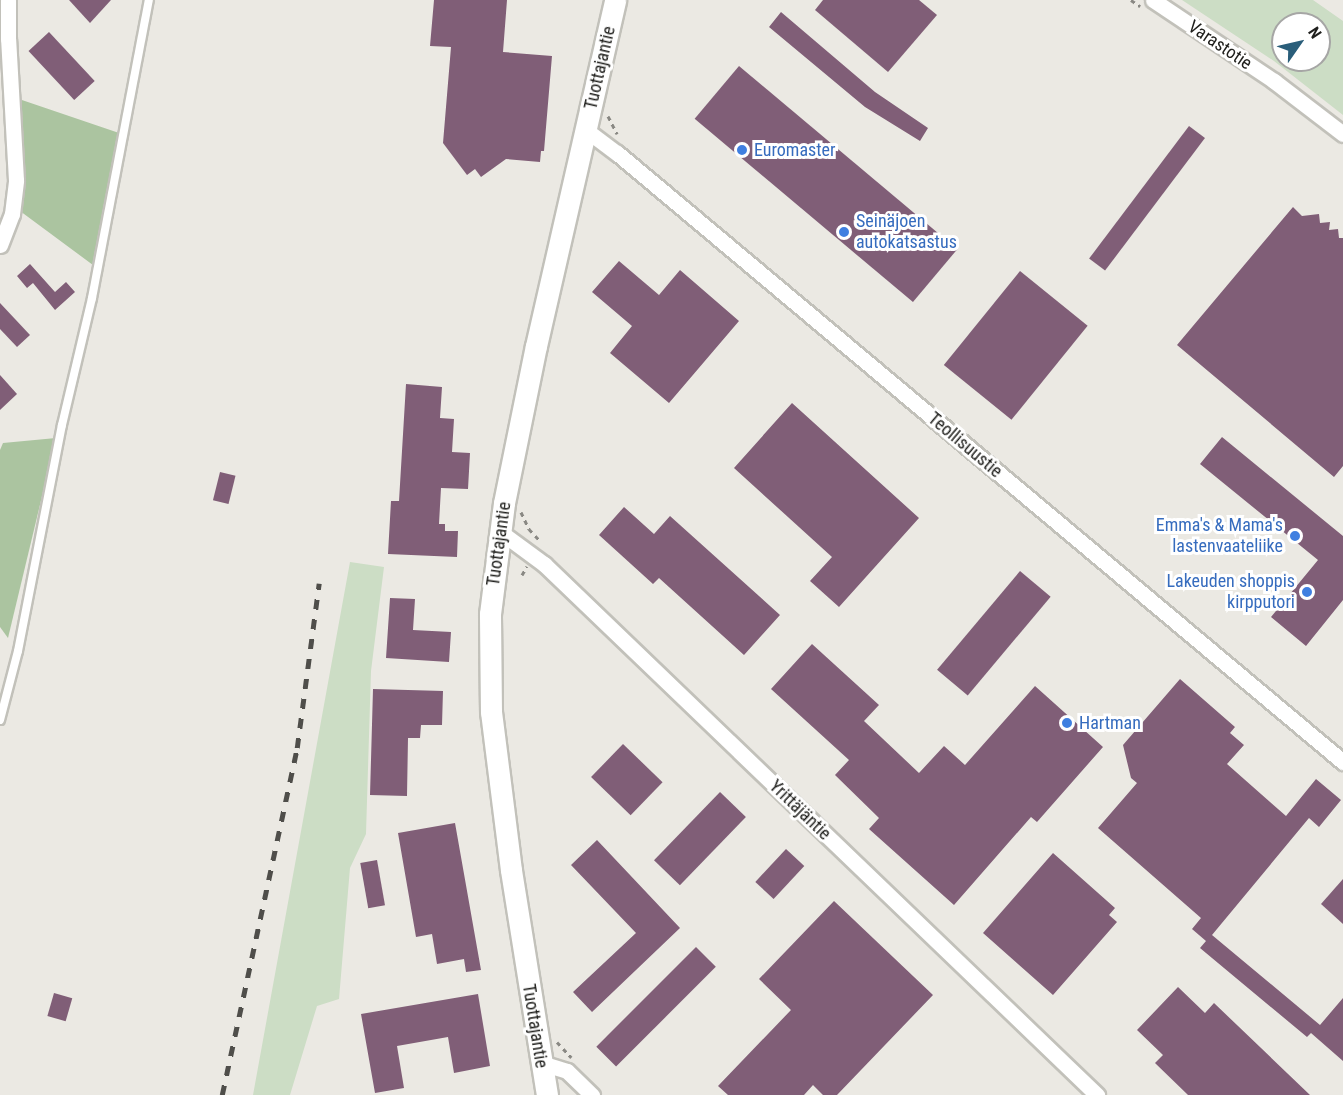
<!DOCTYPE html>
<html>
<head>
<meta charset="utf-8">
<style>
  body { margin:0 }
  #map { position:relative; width:1343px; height:1095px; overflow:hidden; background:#ebe9e3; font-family:"Roboto Condensed",sans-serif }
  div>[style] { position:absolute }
  .green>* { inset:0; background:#ccddc5 }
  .forest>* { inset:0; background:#abc4a0 }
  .building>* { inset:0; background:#805e77; transform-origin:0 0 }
  .path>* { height:3px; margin-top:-1.5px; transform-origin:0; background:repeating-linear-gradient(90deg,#898883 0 4.5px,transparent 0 9px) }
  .roads { filter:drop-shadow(2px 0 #c2c1ba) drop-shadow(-2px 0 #c2c1ba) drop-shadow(0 2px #c2c1ba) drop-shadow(0 -2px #c2c1ba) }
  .lane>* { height:8px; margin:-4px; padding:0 4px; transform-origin:4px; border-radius:4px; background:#fff }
  .street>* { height:15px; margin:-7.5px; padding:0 7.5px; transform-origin:7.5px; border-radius:7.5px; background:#fff }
  .secondary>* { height:21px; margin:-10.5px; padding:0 10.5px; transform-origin:10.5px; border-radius:10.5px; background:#fff }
  .rail>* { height:4.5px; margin-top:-2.25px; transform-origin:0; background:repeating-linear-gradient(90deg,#4f4e4a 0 10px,transparent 0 20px) }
  .dots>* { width:16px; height:16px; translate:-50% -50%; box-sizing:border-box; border:3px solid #fff; border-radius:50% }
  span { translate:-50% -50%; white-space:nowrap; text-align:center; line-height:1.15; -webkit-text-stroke:6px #fff; paint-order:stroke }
  .street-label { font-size:18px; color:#20201d }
  .shop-label { font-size:18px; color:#366cbe }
  .left { translate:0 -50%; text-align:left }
  .right { translate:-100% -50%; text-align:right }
  .north { position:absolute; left:1271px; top:12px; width:60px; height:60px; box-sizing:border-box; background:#fff; border:2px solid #a6a6a5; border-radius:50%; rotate:56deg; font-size:16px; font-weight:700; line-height:24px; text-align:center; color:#20201d }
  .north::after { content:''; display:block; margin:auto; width:21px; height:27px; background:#2a5e7a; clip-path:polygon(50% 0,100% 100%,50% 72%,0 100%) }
</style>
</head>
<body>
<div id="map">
  <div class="green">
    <div style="clip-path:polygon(evenodd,1182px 0,1313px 0,1343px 21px,1343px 115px,1274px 61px,1182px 0,1283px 24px,1319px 24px,1319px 60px,1283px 60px,1283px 24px)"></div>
    <div style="clip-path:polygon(350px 562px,384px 567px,371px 671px,366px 834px,350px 868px,339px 999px,317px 1006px,290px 1095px,253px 1095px)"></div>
  </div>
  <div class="forest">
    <div style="clip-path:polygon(16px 98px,122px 134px,97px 268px,20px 211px,22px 178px)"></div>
    <div style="clip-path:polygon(56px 438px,8px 638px,0 627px,0 450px,3px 443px)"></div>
  </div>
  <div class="building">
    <div style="clip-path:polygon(69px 0,111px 0,90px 23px)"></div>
    <div style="clip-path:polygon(434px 0,507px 0,503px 52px,552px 56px,544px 151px,541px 151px,540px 162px,506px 159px,481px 177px,475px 169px,467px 175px,443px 143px,451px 47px,430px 46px)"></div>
    <div style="clip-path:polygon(823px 0,919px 0,937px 15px,888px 72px,815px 10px)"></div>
    <div style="clip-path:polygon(781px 12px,875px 92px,928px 128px,920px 141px,865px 107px,769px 27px)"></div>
    <div style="left:49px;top:32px;width:67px;height:28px;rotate:47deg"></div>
    <div style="left:739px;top:66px;width:285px;height:69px;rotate:40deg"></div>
    <div style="left:1189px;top:126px;width:20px;height:166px;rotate:37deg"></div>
    <div style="clip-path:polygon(1293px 207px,1302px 216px,1319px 214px,1320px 223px,1330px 222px,1329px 230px,1338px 229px,1339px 238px,1343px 238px,1343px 466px,1334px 477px,1177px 345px)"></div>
    <div style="clip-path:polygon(619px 261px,659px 295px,680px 270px,739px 321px,669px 403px,610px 353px,632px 326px,592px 292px)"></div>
    <div style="clip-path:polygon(30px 264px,55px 292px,66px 282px,75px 292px,55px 310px,33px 283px,27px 288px,17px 276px)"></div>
    <div style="left:1020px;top:271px;width:87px;height:121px;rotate:39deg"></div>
    <div style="clip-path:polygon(0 303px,30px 335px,17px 347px,0 329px)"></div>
    <div style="clip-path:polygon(0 375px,17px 394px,0 410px)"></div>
    <div style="clip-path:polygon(406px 384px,442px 387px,440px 418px,454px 419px,452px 452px,470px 453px,468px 489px,441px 488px,439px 524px,445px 524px,445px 531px,458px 531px,457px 557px,388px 554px,391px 501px,399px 501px)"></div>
    <div style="clip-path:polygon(792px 403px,919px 518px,839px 607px,810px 581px,832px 557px,734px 468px)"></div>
    <div style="clip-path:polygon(1222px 437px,1343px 536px,1343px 600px,1306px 646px,1271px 617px,1318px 560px,1200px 464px)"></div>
    <div style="left:220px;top:472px;width:16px;height:29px;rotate:14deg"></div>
    <div style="clip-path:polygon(624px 507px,654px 534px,670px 516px,780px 615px,744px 655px,659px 578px,653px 584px,599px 535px)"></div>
    <div style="left:1020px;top:571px;width:40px;height:129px;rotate:40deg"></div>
    <div style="clip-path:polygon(390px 598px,415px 599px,413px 630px,451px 632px,449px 662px,386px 658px)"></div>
    <div style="clip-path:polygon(812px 644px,879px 705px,864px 721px,919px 773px,944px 746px,965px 765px,1035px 686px,1103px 747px,1037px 822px,1031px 817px,954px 905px,869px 829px,879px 818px,835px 775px,849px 760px,771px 689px)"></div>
    <div style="clip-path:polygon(1180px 679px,1235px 727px,1230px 733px,1244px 745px,1227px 764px,1286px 816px,1316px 779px,1341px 800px,1319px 827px,1309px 818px,1212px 935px,1320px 1025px,1343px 998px,1343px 1061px,1311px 1033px,1307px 1037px,1200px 948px,1206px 941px,1192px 929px,1201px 918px,1098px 828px,1137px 783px,1131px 778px,1123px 745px)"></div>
    <div style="clip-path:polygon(373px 689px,443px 691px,442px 725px,421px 725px,420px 738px,408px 738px,407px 796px,370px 795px)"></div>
    <div style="left:623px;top:744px;width:55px;height:46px;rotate:44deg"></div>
    <div style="left:720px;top:792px;width:36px;height:95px;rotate:44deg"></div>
    <div style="clip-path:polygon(455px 823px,481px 970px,466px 972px,464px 959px,437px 964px,432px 934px,416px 937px,398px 833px)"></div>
    <div style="clip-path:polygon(597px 840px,680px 928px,592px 1012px,573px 992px,636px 933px,571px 865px)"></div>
    <div style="left:786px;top:849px;width:25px;height:45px;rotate:43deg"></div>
    <div style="clip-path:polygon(1053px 853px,1115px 908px,1109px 915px,1117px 922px,1053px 995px,983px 933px)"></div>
    <div style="left:377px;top:860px;width:46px;height:17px;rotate:80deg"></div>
    <div style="clip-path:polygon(1343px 879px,1343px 924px,1321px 904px)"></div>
    <div style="clip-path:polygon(834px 901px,933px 995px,837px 1095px,823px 1095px,813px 1085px,804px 1095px,728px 1095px,718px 1086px,791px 1010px,759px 979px)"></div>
    <div style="left:696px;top:947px;width:28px;height:141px;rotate:45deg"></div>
    <div style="clip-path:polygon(1178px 987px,1205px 1013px,1214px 1003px,1310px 1095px,1188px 1095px,1155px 1063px,1163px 1055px,1137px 1030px)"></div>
    <div style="left:54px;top:993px;width:19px;height:24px;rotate:16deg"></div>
    <div style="clip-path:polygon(478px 994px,490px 1066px,454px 1073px,448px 1037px,397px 1046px,404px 1088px,375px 1093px,361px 1014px)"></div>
  </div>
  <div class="path">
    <div style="left:1131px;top:0;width:11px;rotate:34deg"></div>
    <div style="left:608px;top:116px;width:20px;rotate:63deg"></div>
    <div style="left:521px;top:512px;width:19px;rotate:65deg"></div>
    <div style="left:529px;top:529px;width:16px;rotate:47deg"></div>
    <div style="left:522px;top:575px;width:10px;rotate:-61deg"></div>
    <div style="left:557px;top:1042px;width:21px;rotate:47deg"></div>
  </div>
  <div class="roads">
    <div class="lane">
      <div style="left:0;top:720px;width:71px;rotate:-75.4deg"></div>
      <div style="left:18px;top:651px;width:230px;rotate:-79deg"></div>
      <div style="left:62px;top:425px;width:130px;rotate:-76.7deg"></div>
      <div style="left:92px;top:298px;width:303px;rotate:-79.2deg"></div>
    </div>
    <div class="street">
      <div style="left:1153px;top:0;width:146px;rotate:33.8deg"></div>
      <div style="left:1274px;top:81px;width:87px;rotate:37.5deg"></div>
      <div style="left:586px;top:130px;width:39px;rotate:37deg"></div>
      <div style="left:617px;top:153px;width:948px;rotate:39.99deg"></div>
      <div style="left:0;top:245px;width:33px;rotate:-69deg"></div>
      <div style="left:12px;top:214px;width:34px;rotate:-83deg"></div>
      <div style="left:16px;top:180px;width:141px;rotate:-93.2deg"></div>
      <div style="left:8px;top:39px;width:39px;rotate:-90deg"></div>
      <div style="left:499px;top:531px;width:56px;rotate:36.3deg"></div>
      <div style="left:544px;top:564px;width:767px;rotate:43.84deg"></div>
      <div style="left:541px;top:1063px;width:27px;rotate:17deg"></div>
      <div style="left:567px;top:1071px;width:35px;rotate:44deg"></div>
    </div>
    <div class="secondary">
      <div style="left:547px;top:1095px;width:228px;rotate:-99.1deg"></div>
      <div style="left:511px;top:870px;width:159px;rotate:-97.2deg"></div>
      <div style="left:491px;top:712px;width:98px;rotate:-90.6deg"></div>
      <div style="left:490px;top:614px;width:112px;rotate:-82.8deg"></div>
      <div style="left:504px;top:503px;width:160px;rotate:-78.5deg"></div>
      <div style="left:536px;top:346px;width:355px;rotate:-77.1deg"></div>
    </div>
  </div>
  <div class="rail">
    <div style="left:222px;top:1095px;width:355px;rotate:-77.8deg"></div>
    <div style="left:297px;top:748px;width:166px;rotate:-82.4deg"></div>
  </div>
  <div class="dots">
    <div style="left:742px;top:150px;background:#3f7fe0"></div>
    <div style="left:844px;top:232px;background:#3f7fe0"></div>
    <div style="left:1295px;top:536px;background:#3f7fe0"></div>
    <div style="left:1307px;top:592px;background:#3f7fe0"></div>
    <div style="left:1067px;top:723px;background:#3f7fe0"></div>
  </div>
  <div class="street-label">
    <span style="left:1220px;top:45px;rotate:34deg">Varastotie</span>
    <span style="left:600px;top:68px;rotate:-77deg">Tuottajantie</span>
    <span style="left:965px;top:445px;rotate:40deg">Teollisuustie</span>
    <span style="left:499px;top:544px;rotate:-82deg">Tuottajantie</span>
    <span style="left:800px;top:810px;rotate:44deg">Yrittäjäntie</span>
    <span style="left:535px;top:1026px;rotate:81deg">Tuottajantie</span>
  </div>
  <div class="shop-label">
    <span class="left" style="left:754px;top:150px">Euromaster</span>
    <span class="left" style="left:856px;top:232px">Seinäjoen<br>autokatsastus</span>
    <span class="right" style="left:1283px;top:536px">Emma's &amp; Mama's<br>lastenvaateliike</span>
    <span class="right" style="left:1295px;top:592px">Lakeuden shoppis<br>kirpputori</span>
    <span class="left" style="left:1079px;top:723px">Hartman</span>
  </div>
  <div class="north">N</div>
</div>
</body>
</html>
